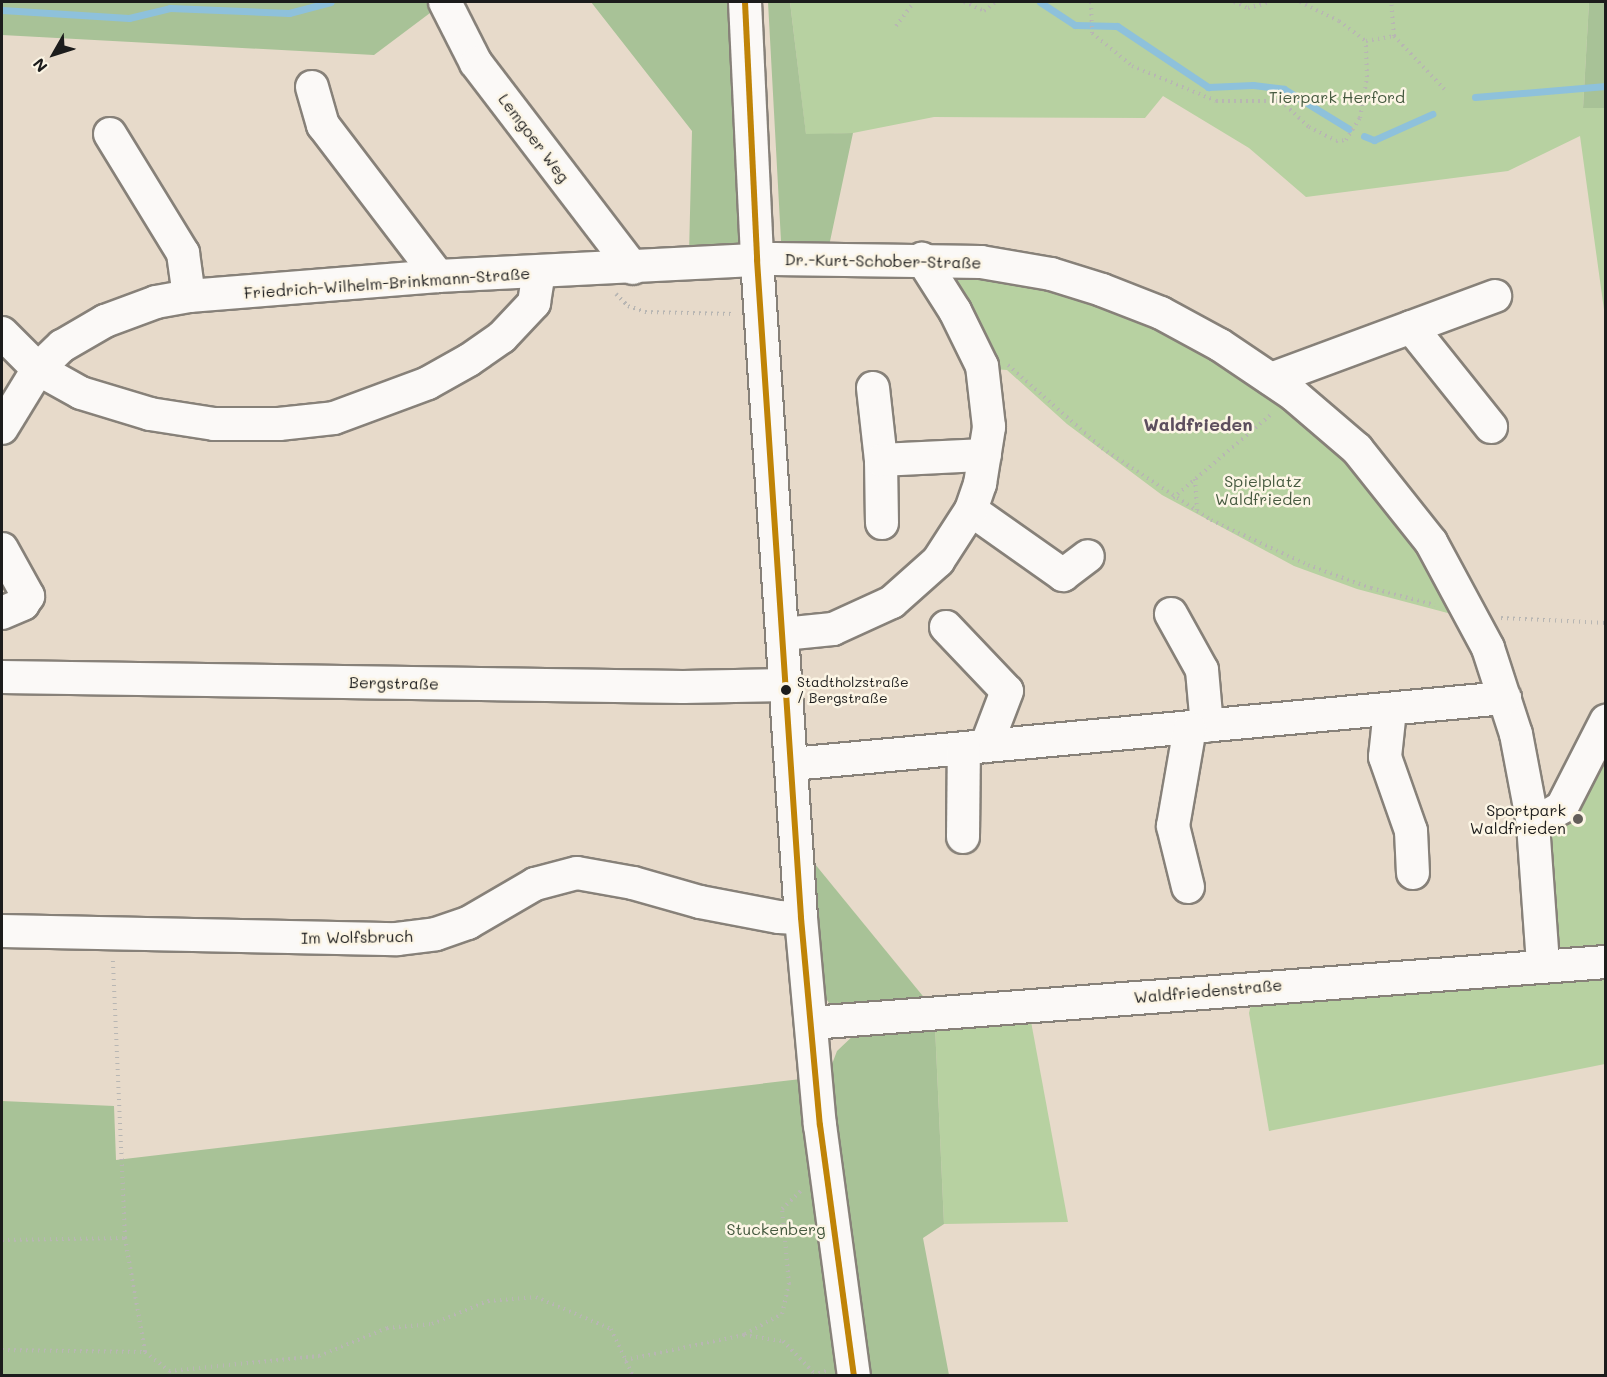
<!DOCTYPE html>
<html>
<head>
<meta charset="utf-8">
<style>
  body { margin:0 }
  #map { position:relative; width:1607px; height:1377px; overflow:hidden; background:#e7daca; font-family:Mali,sans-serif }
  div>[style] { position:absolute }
  .green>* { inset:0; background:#b7d1a1 }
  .forest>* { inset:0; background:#a8c297 }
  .stream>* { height:7px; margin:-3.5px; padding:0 3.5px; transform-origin:3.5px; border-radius:3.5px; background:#8ec1db }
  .path>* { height:4px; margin-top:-2px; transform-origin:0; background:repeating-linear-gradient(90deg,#b8b6b3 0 1.5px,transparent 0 6px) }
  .roads { filter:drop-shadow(2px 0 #878179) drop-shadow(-2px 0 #878179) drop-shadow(0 2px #878179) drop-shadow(0 -2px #878179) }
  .minor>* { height:32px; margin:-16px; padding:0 16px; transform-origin:16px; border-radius:16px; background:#fbf9f7 }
  .bus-1>* { height:6px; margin:-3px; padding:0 3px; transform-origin:3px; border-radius:3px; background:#c08407 }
  .dots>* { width:16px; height:16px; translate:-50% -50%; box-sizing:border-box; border:3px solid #fcf5e5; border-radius:50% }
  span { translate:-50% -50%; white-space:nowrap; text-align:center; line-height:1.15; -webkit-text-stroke:5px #fcf5e5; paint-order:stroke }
  .bus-label { font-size:14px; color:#1c1c1c }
  .left { translate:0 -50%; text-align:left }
  .park-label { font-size:16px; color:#45593f }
  .street-label { font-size:16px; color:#1c1c1c }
  .poi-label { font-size:16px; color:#1c1c1c }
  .right { translate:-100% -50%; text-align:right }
  .neighbourhood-label { font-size:18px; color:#5d4f5e; font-weight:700 }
  .frame { position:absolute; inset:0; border:3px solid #1c1c1c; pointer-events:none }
  .north { position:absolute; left:24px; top:24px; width:60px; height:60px; -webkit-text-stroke:4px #fcf5e5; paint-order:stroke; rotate:231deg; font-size:16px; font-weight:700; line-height:24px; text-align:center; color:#1c1c1c }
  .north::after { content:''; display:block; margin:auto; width:21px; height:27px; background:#1c1c1c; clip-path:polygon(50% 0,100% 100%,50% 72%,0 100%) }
</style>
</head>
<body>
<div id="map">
  <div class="green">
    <div style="clip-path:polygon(790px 2px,1589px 2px,1583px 108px,1606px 108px,1605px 381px,1605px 317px,1580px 136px,1508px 171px,1306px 197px,1249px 148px,1163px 96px,1145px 118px,934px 117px,853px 133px,806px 135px)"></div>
    <div style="clip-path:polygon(946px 269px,1111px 302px,1247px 373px,1358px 465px,1416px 541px,1459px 616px,1357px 589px,1294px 566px,1162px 495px,1067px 424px,1007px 370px,993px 369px)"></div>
    <div style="clip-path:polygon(1605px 705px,1605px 950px,1545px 958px,1539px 837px,1563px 800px)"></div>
    <div style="clip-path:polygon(1605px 970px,1605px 1064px,1269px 1131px,1249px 1013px,1253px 996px)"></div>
    <div style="clip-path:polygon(1030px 1016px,1068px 1222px,944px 1224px,935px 1026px)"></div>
  </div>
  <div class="forest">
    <div style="clip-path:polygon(2px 2px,454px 2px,438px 7px,374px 55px,2px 35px)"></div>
    <div style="clip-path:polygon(591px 2px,737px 2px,745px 251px,689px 254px,692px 131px)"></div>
    <div style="clip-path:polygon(768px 2px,790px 2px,806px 134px,853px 133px,829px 246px,781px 241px)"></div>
    <div style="clip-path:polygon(1589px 2px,1605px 2px,1605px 108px,1583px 108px)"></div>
    <div style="clip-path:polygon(810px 858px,931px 1006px,850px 1012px,829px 1003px,817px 985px)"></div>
    <div style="clip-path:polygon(935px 1026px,944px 1224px,923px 1238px,949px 1375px,2px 1375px,2px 1101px,114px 1106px,116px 1160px,801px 1079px,829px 1072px,837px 1051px,856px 1033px)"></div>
  </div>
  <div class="stream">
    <div style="left:1040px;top:2px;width:42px;rotate:33.3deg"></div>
    <div style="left:1075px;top:25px;width:42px;rotate:1.4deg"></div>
    <div style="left:1117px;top:26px;width:110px;rotate:33.8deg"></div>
    <div style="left:1208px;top:87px;width:45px;rotate:-2.5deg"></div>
    <div style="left:1253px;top:85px;width:31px;rotate:7deg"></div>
    <div style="left:1284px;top:89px;width:76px;rotate:31.6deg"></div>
    <div style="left:2px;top:10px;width:127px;rotate:3.6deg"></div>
    <div style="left:129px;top:18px;width:42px;rotate:-13.7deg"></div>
    <div style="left:170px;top:8px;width:119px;rotate:2.4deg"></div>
    <div style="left:289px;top:13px;width:43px;rotate:-14.7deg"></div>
    <div style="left:1475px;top:97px;width:131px;rotate:-4.8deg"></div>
    <div style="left:1364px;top:136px;width:11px;rotate:22deg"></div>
    <div style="left:1374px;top:140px;width:64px;rotate:-24.1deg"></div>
  </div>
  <div class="path">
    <div style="left:964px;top:2px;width:22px;rotate:24deg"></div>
    <div style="left:984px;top:11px;width:15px;rotate:-37deg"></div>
    <div style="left:1091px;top:2px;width:31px;rotate:88deg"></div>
    <div style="left:1092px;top:33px;width:52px;rotate:39.5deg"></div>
    <div style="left:1132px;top:66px;width:91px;rotate:22.6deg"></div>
    <div style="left:1216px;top:101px;width:65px"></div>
    <div style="left:1281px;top:101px;width:38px;rotate:43deg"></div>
    <div style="left:1309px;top:127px;width:30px;rotate:27deg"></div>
    <div style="left:1336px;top:141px;width:10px;rotate:-6deg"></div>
    <div style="left:1346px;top:140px;width:26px;rotate:-58deg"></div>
    <div style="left:1360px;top:118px;width:42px;rotate:-80.3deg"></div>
    <div style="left:1367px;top:77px;width:36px;rotate:-92deg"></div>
    <div style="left:1234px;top:2px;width:15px;rotate:23deg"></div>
    <div style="left:1248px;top:8px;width:23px;rotate:-15deg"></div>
    <div style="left:1300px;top:2px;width:43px;rotate:26deg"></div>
    <div style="left:1339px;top:21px;width:34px;rotate:37deg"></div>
    <div style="left:1366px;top:41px;width:28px;rotate:-10deg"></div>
    <div style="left:1394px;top:36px;width:34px;rotate:-95deg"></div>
    <div style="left:896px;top:26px;width:30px;rotate:-53deg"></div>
    <div style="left:1394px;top:36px;width:77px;rotate:46.6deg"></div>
    <div style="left:616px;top:294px;width:17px;rotate:45deg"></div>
    <div style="left:628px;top:306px;width:18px;rotate:19deg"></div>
    <div style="left:645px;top:312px;width:89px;rotate:1.3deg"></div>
    <div style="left:1008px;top:365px;width:125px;rotate:41.4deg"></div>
    <div style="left:1102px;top:448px;width:131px;rotate:33.4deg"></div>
    <div style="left:1211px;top:520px;width:107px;rotate:24.9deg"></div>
    <div style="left:1308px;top:565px;width:67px;rotate:20.1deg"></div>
    <div style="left:1371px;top:588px;width:66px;rotate:14.9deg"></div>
    <div style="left:1195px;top:479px;width:31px;rotate:86deg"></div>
    <div style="left:1173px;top:498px;width:131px;rotate:-40.4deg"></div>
    <div style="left:1501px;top:618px;width:105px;rotate:2.7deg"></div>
    <div style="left:125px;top:1238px;width:116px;rotate:80deg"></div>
    <div style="left:145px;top:1352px;width:31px;rotate:38deg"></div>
    <div style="left:169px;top:1371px;width:151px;rotate:-5.7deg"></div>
    <div style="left:319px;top:1356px;width:74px;rotate:-22.4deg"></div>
    <div style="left:387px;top:1328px;width:45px;rotate:-5.1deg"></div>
    <div style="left:432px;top:1324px;width:61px;rotate:-22.3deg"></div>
    <div style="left:488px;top:1301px;width:48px;rotate:-4.8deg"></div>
    <div style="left:536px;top:1297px;width:82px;rotate:23.1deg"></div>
    <div style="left:611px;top:1329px;width:52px;rotate:64.9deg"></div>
    <div style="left:2px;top:1240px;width:123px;rotate:-0.9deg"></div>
    <div style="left:125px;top:1238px;width:278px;rotate:-92.5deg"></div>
    <div style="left:745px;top:1334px;width:42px;rotate:-28.4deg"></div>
    <div style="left:782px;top:1314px;width:31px;rotate:-77deg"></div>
    <div style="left:789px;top:1284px;width:75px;rotate:-95.3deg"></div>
    <div style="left:782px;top:1209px;width:28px;rotate:-44deg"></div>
    <div style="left:2px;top:1350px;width:143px;rotate:0.8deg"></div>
    <div style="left:625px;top:1360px;width:122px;rotate:-11.9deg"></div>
    <div style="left:744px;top:1335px;width:39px;rotate:9deg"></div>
    <div style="left:783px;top:1341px;width:45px;rotate:45.9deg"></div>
    <div style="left:813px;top:1375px;width:16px;rotate:-18deg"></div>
  </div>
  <div class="roads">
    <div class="minor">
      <div style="left:445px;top:2px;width:68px;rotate:63.1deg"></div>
      <div style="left:476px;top:63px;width:258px;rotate:52.6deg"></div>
      <div style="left:745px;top:2px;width:258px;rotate:87.3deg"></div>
      <div style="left:757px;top:260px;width:659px;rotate:86.17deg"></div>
      <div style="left:801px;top:918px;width:208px;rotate:84.8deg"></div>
      <div style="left:820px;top:1125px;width:253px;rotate:82.3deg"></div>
      <div style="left:312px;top:87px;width:40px;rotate:74deg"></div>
      <div style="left:323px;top:125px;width:190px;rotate:52.7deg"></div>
      <div style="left:110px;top:134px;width:140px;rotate:58.5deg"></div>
      <div style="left:183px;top:253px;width:43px;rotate:82.1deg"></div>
      <div style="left:1411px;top:327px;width:128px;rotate:51.3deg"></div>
      <div style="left:2px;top:333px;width:51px;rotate:45deg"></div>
      <div style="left:38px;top:369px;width:49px;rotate:29.2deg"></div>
      <div style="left:81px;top:393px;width:72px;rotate:16.9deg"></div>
      <div style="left:150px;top:414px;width:65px;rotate:8.9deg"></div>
      <div style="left:214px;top:424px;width:65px"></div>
      <div style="left:279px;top:424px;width:55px;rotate:-6.2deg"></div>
      <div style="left:334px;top:418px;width:100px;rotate:-20.4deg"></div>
      <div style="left:428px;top:383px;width:47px;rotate:-29.3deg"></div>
      <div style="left:469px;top:360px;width:40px;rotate:-34.9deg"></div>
      <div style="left:502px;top:337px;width:47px;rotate:-46.7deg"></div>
      <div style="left:534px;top:303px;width:30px;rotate:-81deg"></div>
      <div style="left:1271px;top:379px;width:239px;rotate:-20.3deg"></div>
      <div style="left:873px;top:388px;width:72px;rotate:83.7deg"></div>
      <div style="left:881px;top:460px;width:63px;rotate:89.1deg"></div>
      <div style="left:2px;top:428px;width:69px;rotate:-58.6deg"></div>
      <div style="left:38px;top:369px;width:33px;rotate:-44deg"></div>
      <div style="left:62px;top:346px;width:50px;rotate:-30.2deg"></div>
      <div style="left:105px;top:321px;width:54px;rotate:-20.4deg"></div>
      <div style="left:156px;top:302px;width:34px;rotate:-10deg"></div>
      <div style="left:189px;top:296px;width:250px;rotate:-4.6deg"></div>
      <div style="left:438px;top:276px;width:336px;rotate:-2.9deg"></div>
      <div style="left:774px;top:259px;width:207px;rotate:0.8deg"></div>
      <div style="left:981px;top:262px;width:71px;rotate:9.7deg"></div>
      <div style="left:1051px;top:274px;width:53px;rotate:17.4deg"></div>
      <div style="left:1102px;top:290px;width:63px;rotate:21.3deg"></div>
      <div style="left:1161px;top:313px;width:67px;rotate:28.5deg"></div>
      <div style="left:1220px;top:345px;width:89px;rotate:34deg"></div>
      <div style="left:1294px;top:395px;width:83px;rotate:40.6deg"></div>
      <div style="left:1357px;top:449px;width:119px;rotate:51.5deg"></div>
      <div style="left:1431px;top:542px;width:120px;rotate:61.7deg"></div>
      <div style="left:1488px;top:648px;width:90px;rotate:72deg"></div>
      <div style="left:1516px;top:734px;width:92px;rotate:79.3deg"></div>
      <div style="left:1533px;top:824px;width:140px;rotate:85.9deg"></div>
      <div style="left:881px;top:460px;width:104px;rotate:-2.8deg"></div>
      <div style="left:971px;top:510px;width:113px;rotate:35.2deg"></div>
      <div style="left:1063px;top:575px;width:31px;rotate:-37deg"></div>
      <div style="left:2px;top:549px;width:54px;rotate:61deg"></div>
      <div style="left:28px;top:596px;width:9px;rotate:122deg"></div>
      <div style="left:23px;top:604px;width:23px;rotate:157deg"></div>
      <div style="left:1171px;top:614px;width:64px;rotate:61deg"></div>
      <div style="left:1202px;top:670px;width:56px;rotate:84.9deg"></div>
      <div style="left:946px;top:627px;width:88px;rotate:46.4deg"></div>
      <div style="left:1007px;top:691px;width:59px;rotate:110.9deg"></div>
      <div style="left:783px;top:634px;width:50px;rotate:-5.7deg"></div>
      <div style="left:833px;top:629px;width:65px;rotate:-24.6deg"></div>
      <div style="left:892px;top:602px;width:62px;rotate:-41.7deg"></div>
      <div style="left:938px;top:561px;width:61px;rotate:-57.1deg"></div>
      <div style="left:971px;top:510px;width:28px;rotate:-71deg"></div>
      <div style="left:980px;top:484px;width:58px;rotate:-81deg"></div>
      <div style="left:989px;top:427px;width:61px;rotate:-96.5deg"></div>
      <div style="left:982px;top:366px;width:61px;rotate:-116.1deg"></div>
      <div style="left:955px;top:311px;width:62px;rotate:-122.4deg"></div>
      <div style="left:2px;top:677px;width:681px;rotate:0.84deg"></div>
      <div style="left:683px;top:687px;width:103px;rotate:-1.1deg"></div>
      <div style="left:1390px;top:710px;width:47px;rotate:96.1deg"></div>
      <div style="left:1385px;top:757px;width:78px;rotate:70.6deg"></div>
      <div style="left:1411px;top:831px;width:42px;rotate:87.3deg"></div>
      <div style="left:792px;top:764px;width:716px;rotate:-5.29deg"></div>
      <div style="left:1533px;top:824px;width:34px;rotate:-30deg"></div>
      <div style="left:1562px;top:807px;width:97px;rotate:-62.9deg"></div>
      <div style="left:963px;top:837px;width:89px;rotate:-89.4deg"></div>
      <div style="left:1188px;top:887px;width:63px;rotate:-103.8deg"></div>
      <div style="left:1173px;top:826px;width:99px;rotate:-80.2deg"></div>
      <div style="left:2px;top:931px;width:395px;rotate:1.2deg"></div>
      <div style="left:397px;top:939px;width:39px;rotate:-7deg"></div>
      <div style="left:436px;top:934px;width:34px;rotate:-19deg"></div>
      <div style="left:468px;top:923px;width:78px;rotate:-30.2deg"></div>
      <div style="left:535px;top:884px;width:43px;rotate:-14.7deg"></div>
      <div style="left:577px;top:873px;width:57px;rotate:10.1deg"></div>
      <div style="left:633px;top:883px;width:70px;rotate:15.8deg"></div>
      <div style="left:700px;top:902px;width:80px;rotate:10.8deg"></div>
      <div style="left:779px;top:917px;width:22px;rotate:3deg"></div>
      <div style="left:811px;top:1023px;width:797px;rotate:-4.39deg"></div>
    </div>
  </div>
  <div class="bus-1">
    <div style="left:745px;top:2px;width:258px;rotate:87.3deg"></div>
    <div style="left:757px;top:260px;width:659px;rotate:86.17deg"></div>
    <div style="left:801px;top:918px;width:208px;rotate:84.8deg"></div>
    <div style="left:820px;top:1125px;width:253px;rotate:82.3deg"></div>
  </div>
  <div class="dots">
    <div style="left:786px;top:690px;background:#1c1c1c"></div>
    <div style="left:1578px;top:819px;background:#635e59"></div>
  </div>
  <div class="bus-label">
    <span class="left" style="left:797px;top:690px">Stadtholzstraße<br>/ Bergstraße</span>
  </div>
  <div class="park-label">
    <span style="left:1337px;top:97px">Tierpark Herford</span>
    <span style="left:1263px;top:490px">Spielplatz<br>Waldfrieden</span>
    <span style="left:776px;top:1229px">Stuckenberg</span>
  </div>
  <div class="street-label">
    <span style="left:534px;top:138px;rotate:53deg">Lemgoer Weg</span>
    <span style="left:883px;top:261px;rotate:1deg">Dr.-Kurt-Schober-Straße</span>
    <span style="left:387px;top:283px;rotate:-4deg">Friedrich-Wilhelm-Brinkmann-Straße</span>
    <span style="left:394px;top:683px;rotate:1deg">Bergstraße</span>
    <span style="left:357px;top:937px;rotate:-1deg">Im Wolfsbruch</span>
    <span style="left:1208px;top:991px;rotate:-5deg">Waldfriedenstraße</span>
  </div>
  <div class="poi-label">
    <span class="right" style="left:1566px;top:819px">Sportpark<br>Waldfrieden</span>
  </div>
  <div class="neighbourhood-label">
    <span style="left:1198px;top:424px">Waldfrieden</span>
  </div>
  <div class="frame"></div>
  <div class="north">N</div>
</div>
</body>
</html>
